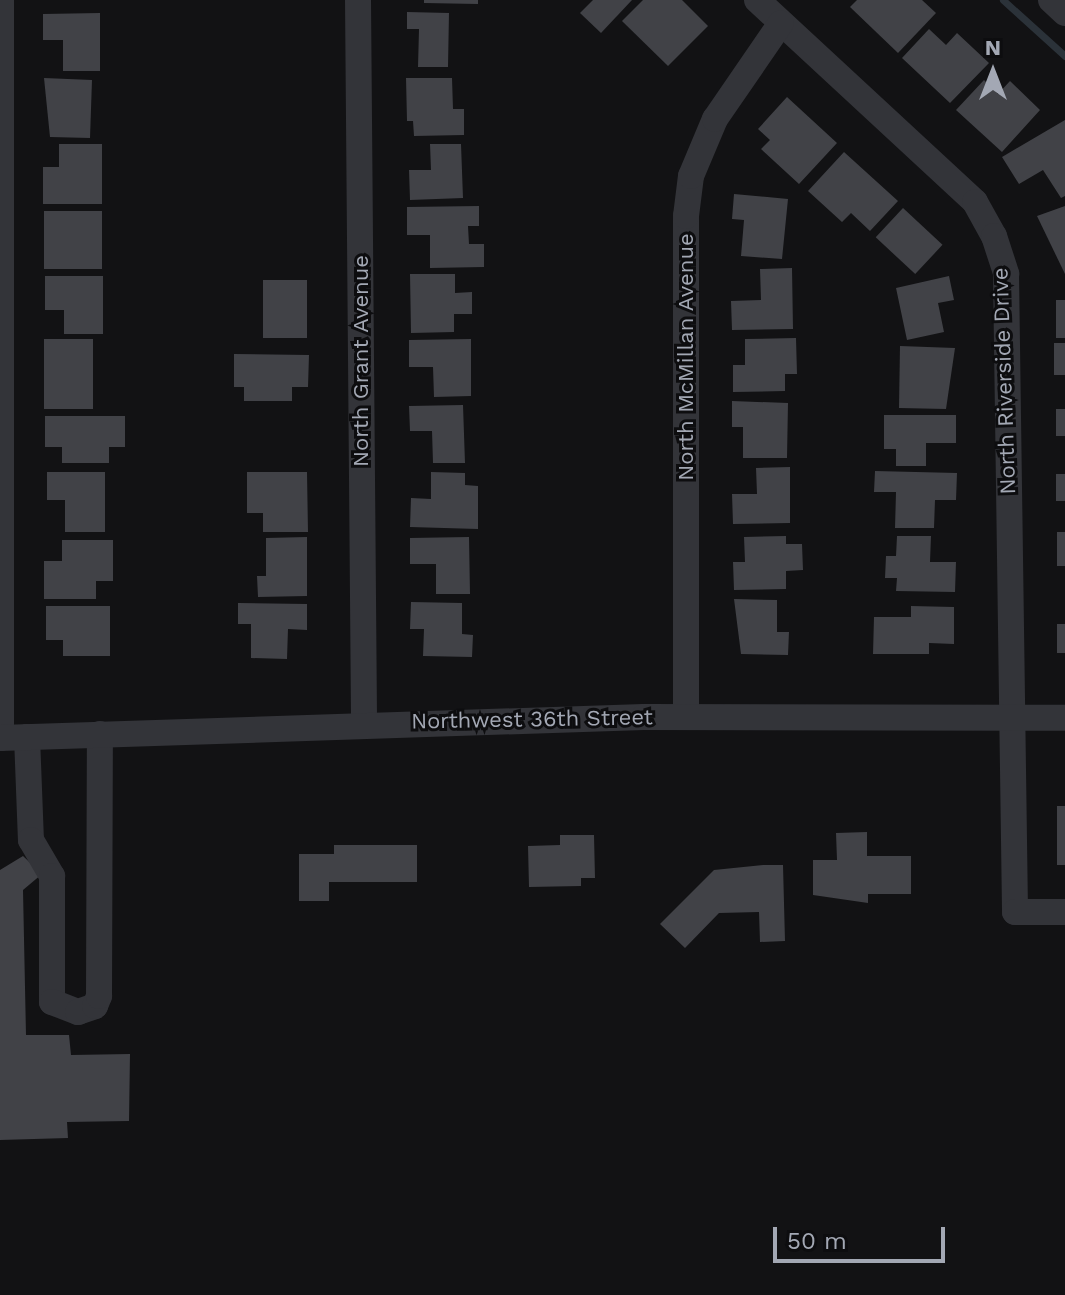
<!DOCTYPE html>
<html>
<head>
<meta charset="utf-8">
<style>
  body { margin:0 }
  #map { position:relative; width:1065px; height:1295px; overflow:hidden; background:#121214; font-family:"Work Sans",sans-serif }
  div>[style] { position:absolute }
  .stream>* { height:7px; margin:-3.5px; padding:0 3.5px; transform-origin:3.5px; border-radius:3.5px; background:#2b3239 }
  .building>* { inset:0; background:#414247; transform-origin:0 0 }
  .minor>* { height:26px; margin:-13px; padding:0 13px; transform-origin:13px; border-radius:13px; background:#333439 }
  span { translate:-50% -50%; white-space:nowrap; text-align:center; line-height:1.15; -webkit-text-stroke:6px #0d0d0f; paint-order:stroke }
  .street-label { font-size:22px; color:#a3a8b4 }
  .north { position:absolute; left:953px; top:32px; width:80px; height:80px; -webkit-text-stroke:6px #0d0d0f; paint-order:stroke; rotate:0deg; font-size:22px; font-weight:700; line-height:32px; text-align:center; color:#a3a8b4 }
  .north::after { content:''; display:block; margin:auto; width:28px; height:36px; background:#a3a8b4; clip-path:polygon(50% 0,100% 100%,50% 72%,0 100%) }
  .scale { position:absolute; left:773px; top:1227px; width:172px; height:36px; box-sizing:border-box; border:4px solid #a3a8b4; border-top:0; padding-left:10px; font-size:24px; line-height:28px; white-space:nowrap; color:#a3a8b4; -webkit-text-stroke:6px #0d0d0f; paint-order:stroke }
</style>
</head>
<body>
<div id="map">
  <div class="stream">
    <div style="left:1003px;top:0;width:84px;rotate:42.1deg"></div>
  </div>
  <div class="building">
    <div style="clip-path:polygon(424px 0,478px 0,478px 4px,424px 3px)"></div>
    <div style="clip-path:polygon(593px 0,632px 0,601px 33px,580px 13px)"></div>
    <div style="clip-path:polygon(643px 0,682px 0,708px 26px,668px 66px,622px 21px)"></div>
    <div style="clip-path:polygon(857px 0,922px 0,936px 13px,898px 53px,850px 7px)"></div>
    <div style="clip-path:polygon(407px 12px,449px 13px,448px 67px,418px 67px,419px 29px,407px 29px)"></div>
    <div style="clip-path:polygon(100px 13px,100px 71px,63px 71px,63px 40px,43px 40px,43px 14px)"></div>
    <div style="clip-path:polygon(929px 29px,946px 45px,957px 33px,989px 63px,950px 103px,902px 58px)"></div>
    <div style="clip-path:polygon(44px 78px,92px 80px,90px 138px,50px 137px)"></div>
    <div style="clip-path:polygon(406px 78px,452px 78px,453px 109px,464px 109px,464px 135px,414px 136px,413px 121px,407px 121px)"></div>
    <div style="clip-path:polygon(984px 80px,998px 94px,1010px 81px,1040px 110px,1002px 152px,956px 110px)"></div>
    <div style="clip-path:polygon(787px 97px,837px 143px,799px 184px,761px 149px,770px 140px,758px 129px)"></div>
    <div style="clip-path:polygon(1065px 120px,1065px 196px,1061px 198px,1043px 170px,1019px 184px,1002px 157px)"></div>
    <div style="clip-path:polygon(59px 144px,102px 144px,102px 204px,43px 204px,43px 167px,59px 167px)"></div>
    <div style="clip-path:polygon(430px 144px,461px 144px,463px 198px,410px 200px,409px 170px,431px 170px)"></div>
    <div style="clip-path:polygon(844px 152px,898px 201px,870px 231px,851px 213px,842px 222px,808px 191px)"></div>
    <div style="clip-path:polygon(734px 194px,788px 199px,782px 259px,741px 256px,744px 220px,732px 219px)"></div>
    <div style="clip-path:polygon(479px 206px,479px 226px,468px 226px,469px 244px,484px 244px,484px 267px,430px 268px,430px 235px,407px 235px,407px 207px)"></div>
    <div style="clip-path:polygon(1065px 206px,1065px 274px,1037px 216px)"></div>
    <div style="left:903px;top:208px;width:54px;height:40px;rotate:43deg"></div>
    <div style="left:44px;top:211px;width:58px;height:58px"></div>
    <div style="clip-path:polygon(792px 268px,793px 329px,732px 330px,731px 301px,761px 300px,760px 269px)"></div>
    <div style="clip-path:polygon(410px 274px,455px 274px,455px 293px,472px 292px,472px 314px,454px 314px,454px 332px,411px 333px)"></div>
    <div style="clip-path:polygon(45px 276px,103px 276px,103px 334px,64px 334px,64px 310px,45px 310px)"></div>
    <div style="clip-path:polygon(949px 276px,954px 300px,938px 303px,944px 332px,907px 340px,896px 288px)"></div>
    <div style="left:263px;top:280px;width:44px;height:58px"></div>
    <div style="left:1056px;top:300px;width:9px;height:38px"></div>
    <div style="clip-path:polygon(796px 338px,797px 374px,785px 374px,785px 391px,733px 392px,733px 365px,745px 365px,745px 339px)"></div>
    <div style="left:44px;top:339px;width:49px;height:70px"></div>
    <div style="clip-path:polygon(471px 339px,471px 396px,434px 397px,433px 367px,409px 367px,409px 340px)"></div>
    <div style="left:1054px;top:343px;width:11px;height:32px"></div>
    <div style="clip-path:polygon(900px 346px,955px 348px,946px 409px,899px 408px)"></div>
    <div style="clip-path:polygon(234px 354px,309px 355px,308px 387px,292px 387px,292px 401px,244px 401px,244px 387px,234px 387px)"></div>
    <div style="clip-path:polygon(732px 401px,788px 403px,787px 458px,743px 458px,743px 427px,732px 427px)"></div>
    <div style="clip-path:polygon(463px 405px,465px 463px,433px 463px,432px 431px,410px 431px,409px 406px)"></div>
    <div style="left:1056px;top:409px;width:9px;height:27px"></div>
    <div style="clip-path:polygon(884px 415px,956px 415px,956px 443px,926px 443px,926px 466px,896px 466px,896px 449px,884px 449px)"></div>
    <div style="clip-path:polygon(45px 416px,125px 416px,125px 447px,109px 447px,109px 463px,62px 463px,62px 447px,45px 447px)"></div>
    <div style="clip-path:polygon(790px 467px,790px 523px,733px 524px,732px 494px,757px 494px,756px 468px)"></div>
    <div style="clip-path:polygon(875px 471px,957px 473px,956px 500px,935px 500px,934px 528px,895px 528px,896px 492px,874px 492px)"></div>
    <div style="clip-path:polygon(47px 472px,105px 472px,105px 532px,65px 532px,65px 500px,47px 500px)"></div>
    <div style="clip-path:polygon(247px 472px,307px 472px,308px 532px,263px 532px,263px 513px,247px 513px)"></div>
    <div style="clip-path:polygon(431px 472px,465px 473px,465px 485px,478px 486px,478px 529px,410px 527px,411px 498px,431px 499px)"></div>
    <div style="left:1056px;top:474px;width:9px;height:27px"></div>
    <div style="left:1057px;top:532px;width:8px;height:34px"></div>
    <div style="clip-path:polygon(786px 536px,786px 544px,802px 544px,803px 570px,786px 571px,786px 589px,734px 590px,733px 562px,745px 562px,744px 537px)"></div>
    <div style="clip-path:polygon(897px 536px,931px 536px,930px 562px,956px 562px,955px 592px,896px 591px,897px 578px,885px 578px,886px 556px,896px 556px)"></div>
    <div style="clip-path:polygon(307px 537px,307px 596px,258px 597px,257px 576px,266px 576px,266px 538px)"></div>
    <div style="clip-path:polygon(469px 537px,470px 594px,436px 594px,436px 564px,410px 564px,410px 538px)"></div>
    <div style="clip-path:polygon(62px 540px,113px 540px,113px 581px,96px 581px,96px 599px,44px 599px,44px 561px,62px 561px)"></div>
    <div style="clip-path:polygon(734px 599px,777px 600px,777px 632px,789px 632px,788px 655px,741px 654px)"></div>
    <div style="clip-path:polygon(411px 602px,462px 603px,462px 634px,473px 635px,472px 657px,423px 656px,424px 629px,410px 629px)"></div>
    <div style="clip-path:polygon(238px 603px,307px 604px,307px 630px,288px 629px,287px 659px,251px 658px,251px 624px,238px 624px)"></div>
    <div style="clip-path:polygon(46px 606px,110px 606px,110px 656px,63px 656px,63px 640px,46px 640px)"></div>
    <div style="clip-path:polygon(911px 606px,954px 607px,954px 644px,929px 643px,929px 654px,873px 654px,874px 617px,911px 617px)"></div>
    <div style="left:1057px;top:624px;width:8px;height:29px"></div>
    <div style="left:1057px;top:806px;width:8px;height:59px"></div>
    <div style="clip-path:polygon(867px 832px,867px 856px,911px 856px,911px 894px,868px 894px,868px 903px,813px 895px,813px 860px,837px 860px,836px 833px)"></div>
    <div style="clip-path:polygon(560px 835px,594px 835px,595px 878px,581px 878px,581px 886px,529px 887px,528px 846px,560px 845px)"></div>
    <div style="clip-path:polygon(334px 845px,417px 845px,417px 882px,329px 882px,329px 901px,299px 901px,299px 854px,334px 854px)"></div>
    <div style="clip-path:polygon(23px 856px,42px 874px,23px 890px,26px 1035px,69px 1035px,71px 1055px,130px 1054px,129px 1121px,67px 1122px,68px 1138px,0 1140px,0 870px)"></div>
    <div style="clip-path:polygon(763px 865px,783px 865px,785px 941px,760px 942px,759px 912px,719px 913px,685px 948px,660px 924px,714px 870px)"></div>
  </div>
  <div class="minor">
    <div style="left:1px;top:0;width:738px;rotate:90deg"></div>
    <div style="left:358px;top:0;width:722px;rotate:89.52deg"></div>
    <div style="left:757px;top:0;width:297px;rotate:42.8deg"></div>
    <div style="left:975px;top:202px;width:39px;rotate:61deg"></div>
    <div style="left:994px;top:236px;width:40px;rotate:72deg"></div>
    <div style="left:1006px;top:274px;width:638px;rotate:89.19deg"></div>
    <div style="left:1015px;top:912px;width:50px"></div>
    <div style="left:1051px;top:0;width:19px;rotate:43deg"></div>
    <div style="left:686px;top:717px;width:501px;rotate:-90deg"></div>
    <div style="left:686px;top:216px;width:40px;rotate:-82.9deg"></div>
    <div style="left:691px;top:176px;width:62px;rotate:-67.2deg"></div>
    <div style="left:715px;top:119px;width:116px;rotate:-55.5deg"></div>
    <div style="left:27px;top:737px;width:103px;rotate:87.8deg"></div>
    <div style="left:31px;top:840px;width:42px;rotate:59.7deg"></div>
    <div style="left:52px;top:876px;width:126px;rotate:90deg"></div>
    <div style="left:52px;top:1002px;width:28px;rotate:21deg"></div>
    <div style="left:78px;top:1012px;width:18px;rotate:-19deg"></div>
    <div style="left:95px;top:1006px;width:11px;rotate:-68deg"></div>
    <div style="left:99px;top:996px;width:262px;rotate:-89.8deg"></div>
    <div style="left:0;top:738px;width:644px;rotate:-1.87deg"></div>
    <div style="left:644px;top:717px;width:421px;rotate:0.1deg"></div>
  </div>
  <div class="street-label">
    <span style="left:686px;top:357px;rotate:-90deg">North McMillan Avenue</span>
    <span style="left:361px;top:361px;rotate:-90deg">North Grant Avenue</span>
    <span style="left:1004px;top:381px;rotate:-92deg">North Riverside Drive</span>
    <span style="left:532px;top:719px;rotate:-1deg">Northwest 36th Street</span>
  </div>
  <div class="north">N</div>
  <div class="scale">50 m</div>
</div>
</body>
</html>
